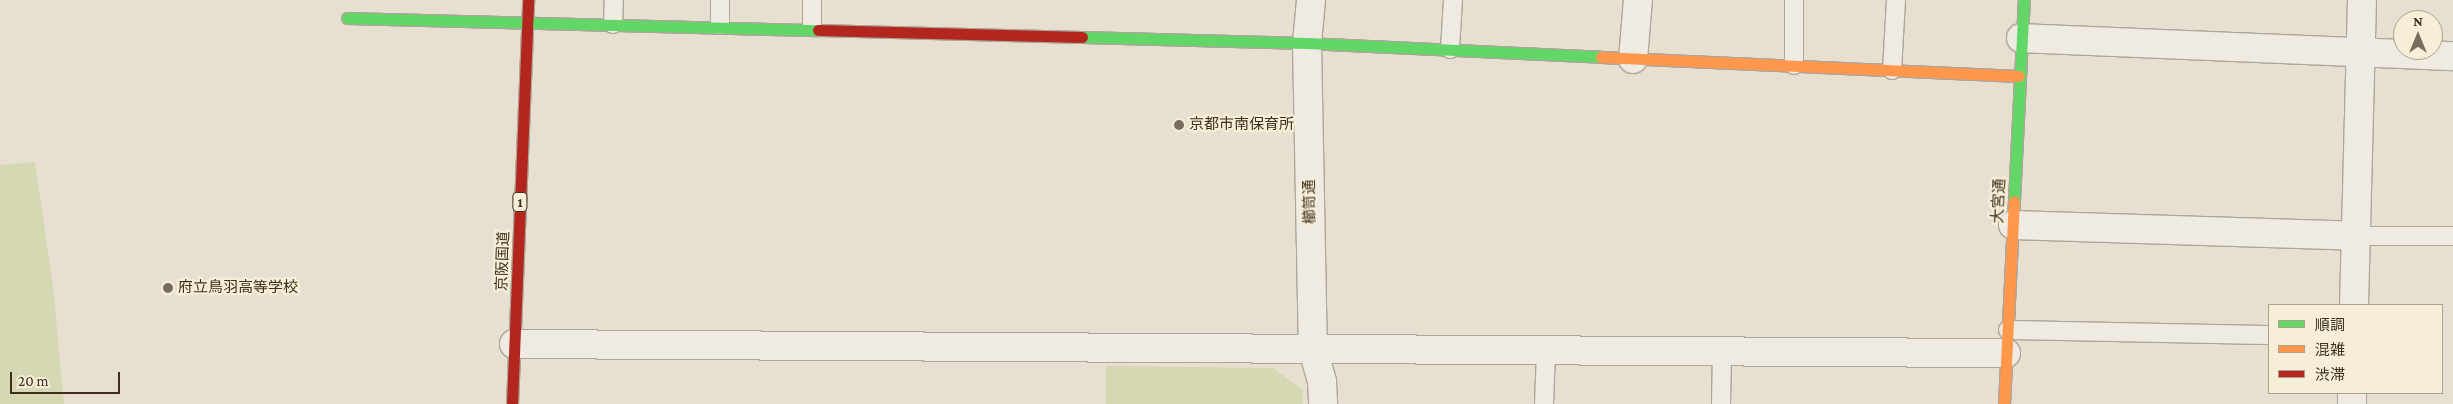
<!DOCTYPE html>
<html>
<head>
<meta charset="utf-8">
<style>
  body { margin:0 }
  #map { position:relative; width:2453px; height:404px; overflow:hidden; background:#e7e0d1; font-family:"Crimson Pro","Noto Sans JP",serif }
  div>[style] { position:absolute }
  .green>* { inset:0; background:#d6d7b3 }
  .roads { filter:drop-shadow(1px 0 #ada599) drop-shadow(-1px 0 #ada599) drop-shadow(0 1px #ada599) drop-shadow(0 -1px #ada599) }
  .lane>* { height:18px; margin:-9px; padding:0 9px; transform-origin:9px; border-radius:9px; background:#efebe3 }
  .street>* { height:28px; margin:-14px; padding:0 14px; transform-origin:14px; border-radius:14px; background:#efebe3 }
  .fast>* { height:11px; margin:-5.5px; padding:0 5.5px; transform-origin:5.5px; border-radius:5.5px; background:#63d668 }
  .slow>* { height:11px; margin:-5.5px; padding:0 5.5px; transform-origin:5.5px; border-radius:5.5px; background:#ff974d }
  .jam>* { height:11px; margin:-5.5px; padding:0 5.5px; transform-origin:5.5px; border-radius:5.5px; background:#b3261e }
  .dots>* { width:14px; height:14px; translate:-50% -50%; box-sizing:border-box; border:2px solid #f7eed8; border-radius:50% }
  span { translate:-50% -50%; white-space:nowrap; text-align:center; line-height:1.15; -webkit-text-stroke:4.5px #f7eed8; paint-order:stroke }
  .shield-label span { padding:1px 4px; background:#f7eed8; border:1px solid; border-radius:4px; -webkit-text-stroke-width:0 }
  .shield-label { font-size:14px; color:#3d2e20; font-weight:700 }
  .poi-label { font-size:15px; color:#3d2e20 }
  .left { translate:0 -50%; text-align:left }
  .street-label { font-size:15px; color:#3d2e20 }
  .legend { position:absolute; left:2268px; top:304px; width:175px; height:90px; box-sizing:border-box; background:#f7eed8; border:1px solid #ada18e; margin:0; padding:6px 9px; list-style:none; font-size:15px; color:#3d2e20 }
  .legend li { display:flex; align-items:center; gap:10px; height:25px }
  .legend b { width:25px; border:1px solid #ada18e }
  .north { position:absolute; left:2393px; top:10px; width:50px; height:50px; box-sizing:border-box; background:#f7eed8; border:1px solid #ada18e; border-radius:50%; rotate:0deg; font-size:14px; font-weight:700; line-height:20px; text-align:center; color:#3d2e20 }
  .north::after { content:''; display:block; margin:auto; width:18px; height:22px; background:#786c5e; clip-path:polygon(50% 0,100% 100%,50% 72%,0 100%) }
  .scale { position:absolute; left:10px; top:372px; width:110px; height:22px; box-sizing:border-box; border:2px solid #3d2e20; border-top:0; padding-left:6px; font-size:15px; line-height:18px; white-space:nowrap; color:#3d2e20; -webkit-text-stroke:4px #f7eed8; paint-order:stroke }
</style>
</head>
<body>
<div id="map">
  <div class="green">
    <div style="clip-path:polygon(35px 162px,53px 286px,64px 404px,0 404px,0 165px)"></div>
    <div style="clip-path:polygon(1106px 366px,1273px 368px,1303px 390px,1303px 404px,1106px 404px)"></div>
  </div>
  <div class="roads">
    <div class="lane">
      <div style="left:1794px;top:0;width:65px;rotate:90deg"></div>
      <div style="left:613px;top:24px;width:24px;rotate:-88deg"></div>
      <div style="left:720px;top:25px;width:25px;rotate:-90deg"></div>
      <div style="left:812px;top:27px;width:27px;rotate:-90deg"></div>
      <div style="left:1450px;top:49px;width:49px;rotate:-86.5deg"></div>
      <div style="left:1892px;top:70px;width:70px;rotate:-86.7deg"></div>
      <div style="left:2355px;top:236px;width:98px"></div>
      <div style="left:2008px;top:330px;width:261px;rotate:1.1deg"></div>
      <div style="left:1544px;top:404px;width:53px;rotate:-87.8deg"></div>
      <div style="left:1721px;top:404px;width:52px;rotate:-88.9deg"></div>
    </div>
    <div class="street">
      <div style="left:1311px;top:0;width:43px;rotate:95.3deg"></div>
      <div style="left:1307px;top:43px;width:307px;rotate:88.9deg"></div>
      <div style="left:1313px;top:350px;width:33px;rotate:74deg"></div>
      <div style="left:1322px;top:382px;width:22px;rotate:87deg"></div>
      <div style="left:2021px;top:38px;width:432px;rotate:2.4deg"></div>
      <div style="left:1633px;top:59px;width:59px;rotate:-85.2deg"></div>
      <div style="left:2013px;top:225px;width:342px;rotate:1.8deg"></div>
      <div style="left:2354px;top:305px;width:305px;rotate:-88.5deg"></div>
      <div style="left:514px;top:344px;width:1492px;rotate:0.35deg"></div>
      <div style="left:2352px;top:404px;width:11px;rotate:-90deg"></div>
    </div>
    <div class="fast">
      <div style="left:347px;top:18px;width:471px;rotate:1.5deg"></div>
      <div style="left:1082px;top:37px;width:225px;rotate:1.5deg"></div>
      <div style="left:1307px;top:43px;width:294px;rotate:2.7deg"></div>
      <div style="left:2014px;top:201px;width:201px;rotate:-87.2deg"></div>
    </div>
    <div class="slow">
      <div style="left:1601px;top:57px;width:418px;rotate:2.6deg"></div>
      <div style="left:2004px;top:404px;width:203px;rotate:-87.2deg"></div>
    </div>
    <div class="jam">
      <div style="left:818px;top:30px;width:264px;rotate:1.5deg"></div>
      <div style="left:512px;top:404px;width:404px;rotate:-87.7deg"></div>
    </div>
  </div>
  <div class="dots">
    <div style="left:1179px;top:125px;background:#786c5e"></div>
    <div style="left:168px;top:288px;background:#786c5e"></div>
  </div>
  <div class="shield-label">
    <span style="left:520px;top:202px">1</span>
  </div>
  <div class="poi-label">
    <span class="left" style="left:1189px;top:125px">京都市南保育所</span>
    <span class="left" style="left:178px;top:288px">府立鳥羽高等学校</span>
  </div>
  <div class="street-label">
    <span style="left:1999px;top:201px;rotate:-87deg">大宮通</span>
    <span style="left:1310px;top:202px;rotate:-91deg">櫛笥通</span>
    <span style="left:503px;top:261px;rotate:-88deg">京阪国道</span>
  </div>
  <ul class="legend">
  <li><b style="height:6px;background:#63d668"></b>順調</li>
  <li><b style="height:6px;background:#ff974d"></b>混雑</li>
  <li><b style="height:6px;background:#b3261e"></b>渋滞</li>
  </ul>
  <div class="north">N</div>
  <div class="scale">20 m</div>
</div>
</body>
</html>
